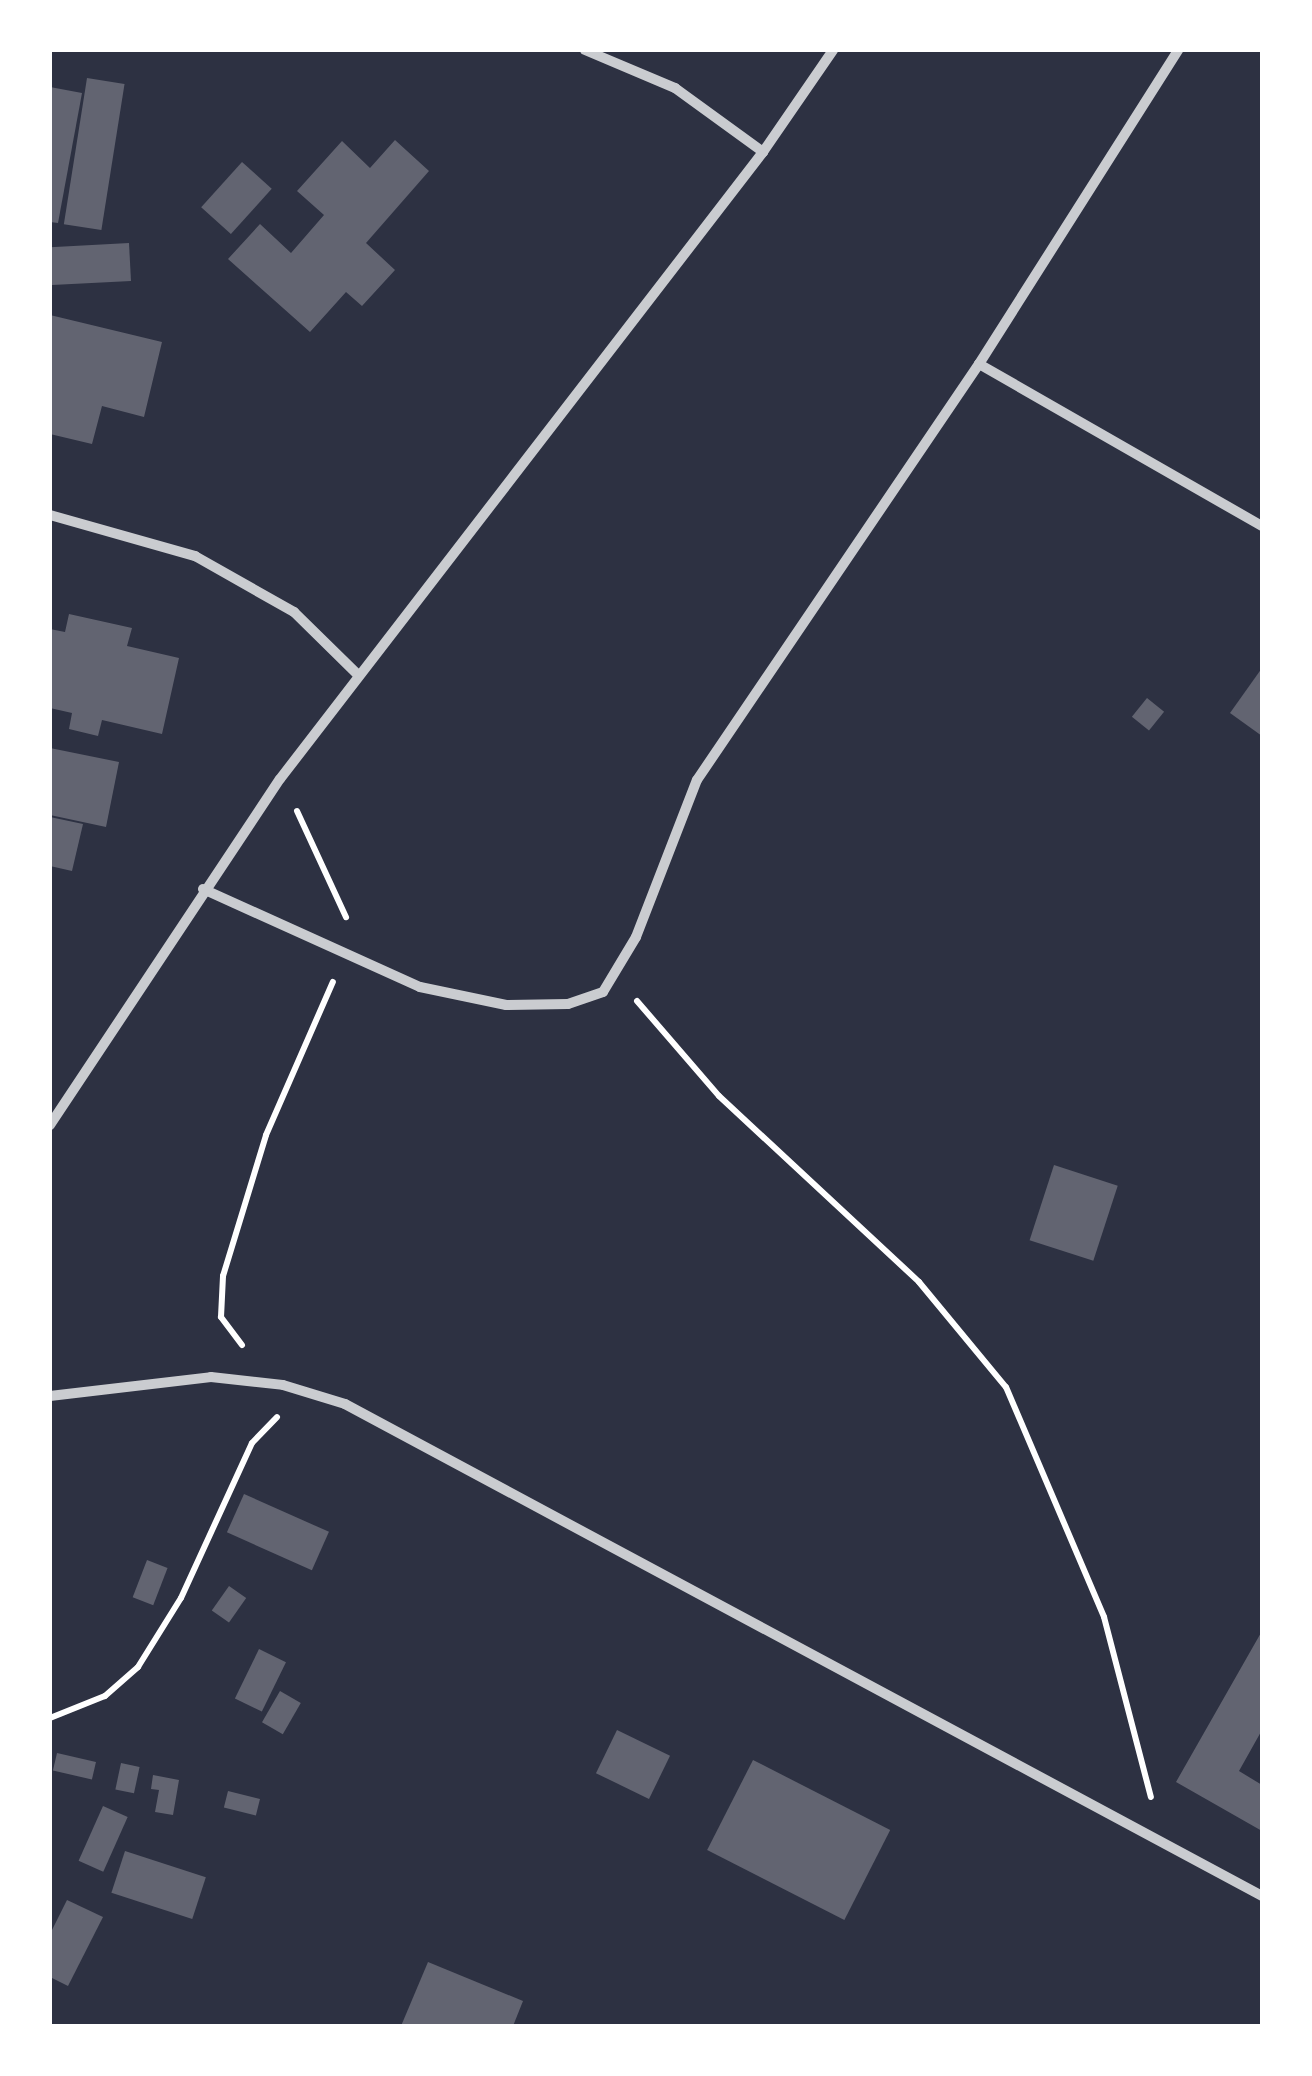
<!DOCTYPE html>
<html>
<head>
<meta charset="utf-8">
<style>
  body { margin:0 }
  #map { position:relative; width:1312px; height:2076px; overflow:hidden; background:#2d3142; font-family:Inter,sans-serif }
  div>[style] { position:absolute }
  .building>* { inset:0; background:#626471; transform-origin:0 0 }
  .path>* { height:6px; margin:-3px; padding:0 3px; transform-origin:3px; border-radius:3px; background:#fff }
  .minor>* { height:10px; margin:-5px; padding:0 5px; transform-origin:5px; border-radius:5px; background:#caccd0 }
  span { translate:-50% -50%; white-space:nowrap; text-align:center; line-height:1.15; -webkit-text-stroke:9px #fff; paint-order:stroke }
  .frame { position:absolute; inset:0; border:52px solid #fff; pointer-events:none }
</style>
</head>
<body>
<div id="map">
  <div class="building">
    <div style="left:87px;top:78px;width:38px;height:148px;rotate:9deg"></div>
    <div style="clip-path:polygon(50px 87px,82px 93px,58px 223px,50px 222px)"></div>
    <div style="clip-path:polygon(395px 140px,429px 171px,366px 243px,395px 270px,362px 306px,346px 292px,310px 332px,228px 259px,260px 224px,291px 253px,324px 215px,297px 191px,342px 141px,370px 168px)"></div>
    <div style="left:242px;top:162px;width:40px;height:61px;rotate:42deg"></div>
    <div style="left:129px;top:243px;width:38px;height:79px;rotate:87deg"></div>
    <div style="clip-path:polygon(50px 315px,162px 342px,144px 417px,102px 406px,92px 444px,50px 434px)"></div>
    <div style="clip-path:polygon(69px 614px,132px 628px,127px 646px,179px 658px,162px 734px,102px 720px,98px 736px,69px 729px,72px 713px,50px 708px,50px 629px,65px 632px)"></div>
    <div style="clip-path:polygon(1262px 668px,1262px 736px,1230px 713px)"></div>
    <div style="left:1147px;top:698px;width:22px;height:24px;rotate:39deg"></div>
    <div style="clip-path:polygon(50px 748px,119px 762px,106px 827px,50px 815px)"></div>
    <div style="clip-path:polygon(50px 817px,83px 824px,72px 871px,50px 866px)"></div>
    <div style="left:1054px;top:1165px;width:67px;height:79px;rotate:18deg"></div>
    <div style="left:244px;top:1494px;width:93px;height:42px;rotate:24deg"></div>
    <div style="left:147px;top:1560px;width:22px;height:40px;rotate:21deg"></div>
    <div style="left:229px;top:1586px;width:21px;height:30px;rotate:35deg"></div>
    <div style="clip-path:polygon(1262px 1631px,1262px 1730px,1239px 1771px,1262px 1785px,1262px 1831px,1176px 1782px)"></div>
    <div style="left:259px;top:1649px;width:30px;height:55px;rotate:26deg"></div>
    <div style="left:280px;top:1691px;width:24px;height:36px;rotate:30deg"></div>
    <div style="left:617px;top:1730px;width:59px;height:48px;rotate:26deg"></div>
    <div style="left:57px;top:1753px;width:40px;height:18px;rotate:13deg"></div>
    <div style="left:753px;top:1760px;width:154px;height:101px;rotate:27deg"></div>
    <div style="left:121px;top:1763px;width:19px;height:27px;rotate:12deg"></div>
    <div style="clip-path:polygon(153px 1775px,179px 1780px,173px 1815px,155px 1812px,159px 1790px,151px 1789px)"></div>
    <div style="left:228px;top:1791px;width:33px;height:17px;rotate:14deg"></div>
    <div style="left:103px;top:1806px;width:27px;height:60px;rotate:24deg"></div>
    <div style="left:125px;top:1851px;width:85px;height:44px;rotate:18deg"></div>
    <div style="clip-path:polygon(67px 1900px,103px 1917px,68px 1986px,50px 1977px,50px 1934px)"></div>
    <div style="clip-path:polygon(428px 1962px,523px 2001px,513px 2026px,401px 2026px)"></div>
  </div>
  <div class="path">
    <div style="left:297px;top:811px;width:117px;rotate:65.2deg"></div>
    <div style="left:637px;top:1001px;width:125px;rotate:49.2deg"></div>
    <div style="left:719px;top:1096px;width:273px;rotate:42.9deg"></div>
    <div style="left:919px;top:1282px;width:136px;rotate:50.4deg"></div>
    <div style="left:1006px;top:1387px;width:250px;rotate:66.9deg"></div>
    <div style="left:1104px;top:1617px;width:186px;rotate:75.4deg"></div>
    <div style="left:242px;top:1345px;width:35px;rotate:-127deg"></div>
    <div style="left:221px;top:1317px;width:41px;rotate:-87.2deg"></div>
    <div style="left:223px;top:1276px;width:147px;rotate:-73deg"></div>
    <div style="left:266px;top:1135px;width:167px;rotate:-66.4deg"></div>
    <div style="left:50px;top:1718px;width:59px;rotate:-21.8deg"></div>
    <div style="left:105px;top:1696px;width:44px;rotate:-41.3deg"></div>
    <div style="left:138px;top:1667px;width:81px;rotate:-58.1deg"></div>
    <div style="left:181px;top:1598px;width:170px;rotate:-65.4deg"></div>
    <div style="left:252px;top:1443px;width:36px;rotate:-46deg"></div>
  </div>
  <div class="minor">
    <div style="left:585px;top:50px;width:98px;rotate:22.9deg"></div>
    <div style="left:675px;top:88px;width:109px;rotate:36deg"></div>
    <div style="left:979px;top:364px;width:326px;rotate:29.8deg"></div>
    <div style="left:50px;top:515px;width:151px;rotate:15.8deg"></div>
    <div style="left:195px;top:556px;width:114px;rotate:29.5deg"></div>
    <div style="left:294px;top:612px;width:88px;rotate:44.5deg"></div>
    <div style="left:203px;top:889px;width:238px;rotate:24.3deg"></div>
    <div style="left:420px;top:987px;width:88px;rotate:11.8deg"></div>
    <div style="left:506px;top:1005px;width:62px;rotate:-0.9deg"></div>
    <div style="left:568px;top:1004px;width:37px;rotate:-19deg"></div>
    <div style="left:603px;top:992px;width:64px;rotate:-59deg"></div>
    <div style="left:636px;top:937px;width:168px;rotate:-68.8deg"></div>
    <div style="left:697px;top:780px;width:503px;rotate:-55.87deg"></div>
    <div style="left:979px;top:364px;width:372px;rotate:-57.6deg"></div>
    <div style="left:50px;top:1125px;width:415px;rotate:-56.4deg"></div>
    <div style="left:280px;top:779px;width:791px;rotate:-52.39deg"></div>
    <div style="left:763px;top:152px;width:124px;rotate:-55.5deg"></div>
    <div style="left:50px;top:1396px;width:162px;rotate:-6.7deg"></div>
    <div style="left:211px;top:1377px;width:72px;rotate:6.3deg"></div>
    <div style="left:283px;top:1385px;width:65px;rotate:17deg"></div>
    <div style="left:345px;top:1404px;width:1041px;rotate:28.21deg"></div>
  </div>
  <div class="frame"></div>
</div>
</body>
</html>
